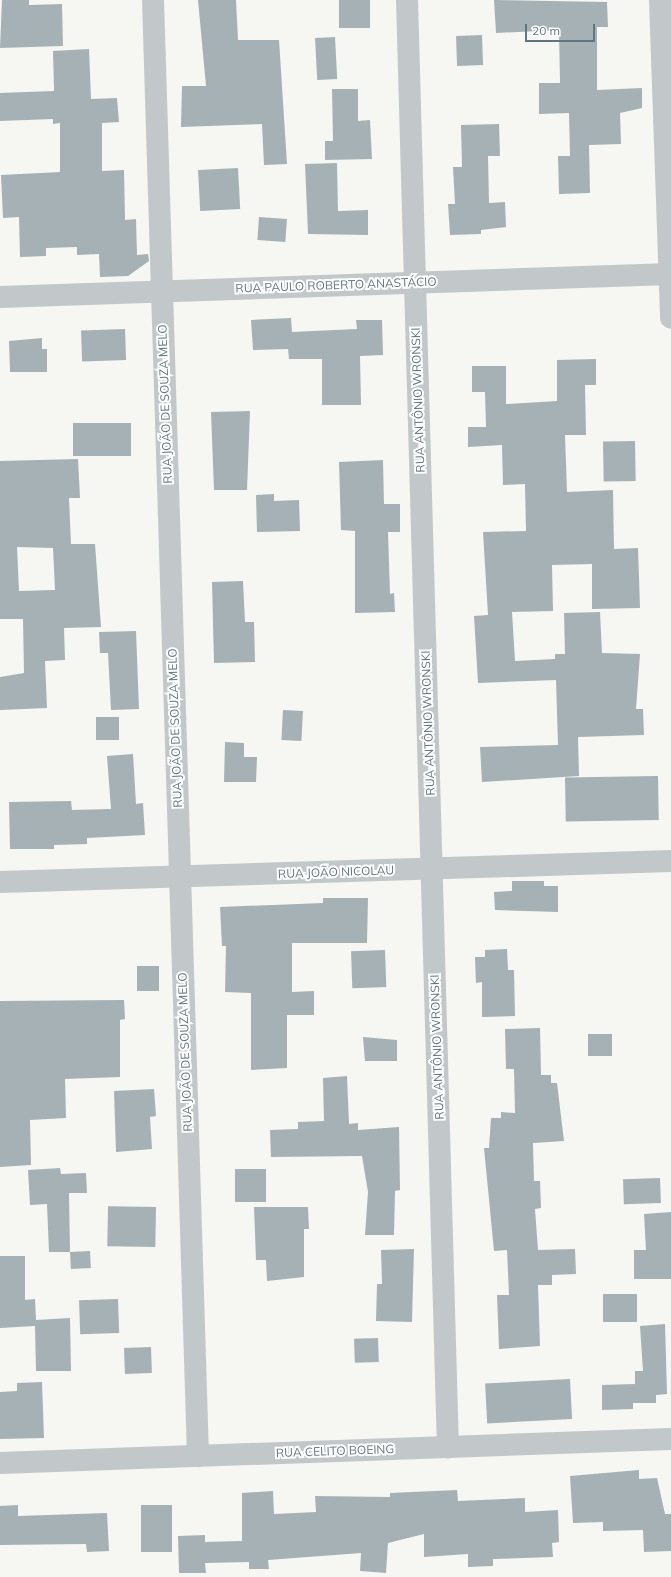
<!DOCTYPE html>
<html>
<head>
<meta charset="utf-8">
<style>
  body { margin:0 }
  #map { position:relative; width:671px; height:1577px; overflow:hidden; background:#f6f6f3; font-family:Mulish,sans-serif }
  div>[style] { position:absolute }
  .building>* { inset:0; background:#a6b1b5; transform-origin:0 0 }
  .minor>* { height:22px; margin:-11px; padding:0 11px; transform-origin:11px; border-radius:11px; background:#c2c7c9 }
  .tertiary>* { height:22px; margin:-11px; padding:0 11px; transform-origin:11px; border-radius:11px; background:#c2c7c9 }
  span { translate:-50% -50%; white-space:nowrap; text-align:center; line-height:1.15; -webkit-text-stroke:4px #fff; paint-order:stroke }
  .street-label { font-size:12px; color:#61757f }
  .scale { position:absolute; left:525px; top:24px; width:70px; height:18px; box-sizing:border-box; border:2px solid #61757f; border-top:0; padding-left:5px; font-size:12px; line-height:14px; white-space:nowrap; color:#61757f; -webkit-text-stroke:3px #fff; paint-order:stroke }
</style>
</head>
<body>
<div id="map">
  <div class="building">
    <div style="clip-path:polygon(2px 0,29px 0,29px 5px,62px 4px,63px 46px,0 48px)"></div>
    <div style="clip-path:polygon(198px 0,236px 0,238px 40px,279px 40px,287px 164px,264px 165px,262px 124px,181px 127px,182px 86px,206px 86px)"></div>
    <div style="left:339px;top:0;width:31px;height:28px"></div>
    <div style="clip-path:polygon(494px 0,607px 2px,608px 27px,597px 27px,597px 90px,642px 88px,642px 108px,620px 113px,621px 144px,589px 145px,590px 193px,559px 194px,558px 156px,570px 156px,569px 113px,539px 114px,539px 83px,560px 83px,559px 30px,496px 33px)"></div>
    <div style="left:482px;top:35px;width:30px;height:26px;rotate:88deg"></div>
    <div style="left:335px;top:37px;width:42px;height:20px;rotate:87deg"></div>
    <div style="clip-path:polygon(89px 49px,91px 99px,117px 98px,119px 122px,102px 123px,102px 171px,124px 170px,125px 220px,136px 219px,137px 255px,148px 254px,149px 261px,128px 276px,100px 277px,99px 254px,77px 255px,77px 247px,46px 248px,46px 256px,20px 257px,19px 217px,3px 218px,1px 175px,60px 172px,60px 123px,53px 124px,53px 119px,0 121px,0 93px,54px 91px,53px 51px)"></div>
    <div style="clip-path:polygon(332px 89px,358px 89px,358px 121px,370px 120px,372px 159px,325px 160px,325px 141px,333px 141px)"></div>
    <div style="clip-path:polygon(499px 124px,500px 156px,488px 156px,489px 203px,505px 202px,506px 227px,481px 230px,481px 234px,450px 235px,448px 204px,455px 204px,453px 167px,462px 167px,461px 125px)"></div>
    <div style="clip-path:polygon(337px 163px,338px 211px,368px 210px,368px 235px,308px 234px,305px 164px)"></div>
    <div style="left:238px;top:168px;width:41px;height:40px;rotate:87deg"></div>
    <div style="left:259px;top:217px;width:28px;height:23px;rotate:4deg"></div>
    <div style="clip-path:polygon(291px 318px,292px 332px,357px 329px,356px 320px,382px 320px,383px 355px,360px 356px,361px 405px,322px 405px,322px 359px,289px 359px,288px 349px,253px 350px,251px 320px)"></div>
    <div style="left:125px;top:329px;width:31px;height:44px;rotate:88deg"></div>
    <div style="clip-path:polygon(42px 338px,42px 349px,47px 349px,47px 372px,10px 372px,9px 341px)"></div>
    <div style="clip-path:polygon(596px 359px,596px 385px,585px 385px,586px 435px,565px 435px,567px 492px,613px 490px,614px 549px,638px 548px,640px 608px,592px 609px,592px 564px,552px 565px,553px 611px,512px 612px,515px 661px,555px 659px,555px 654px,565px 654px,564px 613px,600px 612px,602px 653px,640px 654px,636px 709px,643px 709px,644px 735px,578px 737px,579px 776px,482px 782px,480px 747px,558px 745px,556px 680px,478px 683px,474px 616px,488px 615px,483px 532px,526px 531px,525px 484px,503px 485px,502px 445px,468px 447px,468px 427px,486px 427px,485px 392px,472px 392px,472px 366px,506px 366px,506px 404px,557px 401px,557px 360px)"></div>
    <div style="clip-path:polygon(250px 411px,247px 490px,214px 490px,211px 412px)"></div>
    <div style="left:131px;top:423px;width:33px;height:58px;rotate:90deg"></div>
    <div style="left:635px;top:441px;width:40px;height:32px;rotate:89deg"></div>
    <div style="clip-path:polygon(evenodd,78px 459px,80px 498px,69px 498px,71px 544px,95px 544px,101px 627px,64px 628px,65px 660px,45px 661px,47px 708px,0 710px,0 677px,24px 673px,23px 619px,0 619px,0 461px,78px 459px,17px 547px,53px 548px,55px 590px,19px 591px,17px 547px)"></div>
    <div style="clip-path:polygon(383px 460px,384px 504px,400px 504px,400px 532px,388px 532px,390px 594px,394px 593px,395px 612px,355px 613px,355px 531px,341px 530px,339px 462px)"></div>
    <div style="clip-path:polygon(274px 494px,274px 501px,299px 500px,300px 531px,257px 532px,256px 495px)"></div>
    <div style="clip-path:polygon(243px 581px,245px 622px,254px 622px,255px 662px,214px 663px,212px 582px)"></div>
    <div style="clip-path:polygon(136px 631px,139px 709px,111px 710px,108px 653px,100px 653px,99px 632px)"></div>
    <div style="left:283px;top:710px;width:20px;height:30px;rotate:3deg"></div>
    <div style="left:119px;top:717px;width:23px;height:23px;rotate:90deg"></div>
    <div style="clip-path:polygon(225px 742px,244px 743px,244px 757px,257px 757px,256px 782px,224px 782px)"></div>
    <div style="clip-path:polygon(133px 754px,136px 804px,143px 803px,145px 835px,87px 838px,87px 844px,54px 845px,54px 849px,10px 849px,9px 802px,71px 801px,72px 810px,111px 809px,107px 756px)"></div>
    <div style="left:658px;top:776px;width:44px;height:93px;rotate:89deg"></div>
    <div style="clip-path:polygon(512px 881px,544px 881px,544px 886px,558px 886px,558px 912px,495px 910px,494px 892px,512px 891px)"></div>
    <div style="clip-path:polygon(323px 898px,368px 898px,367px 943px,292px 943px,292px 992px,314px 991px,314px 1015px,287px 1015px,287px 1068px,251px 1070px,251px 993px,225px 992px,226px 946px,222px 946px,220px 907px,323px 903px)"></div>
    <div style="clip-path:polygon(507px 949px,508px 970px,514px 970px,515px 1016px,482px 1017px,482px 982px,476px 983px,475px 957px,485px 957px,485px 950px)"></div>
    <div style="left:385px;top:950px;width:37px;height:34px;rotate:88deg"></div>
    <div style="left:159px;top:966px;width:25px;height:22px;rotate:90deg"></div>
    <div style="clip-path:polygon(124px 1000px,125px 1019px,120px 1020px,120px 1077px,65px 1079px,66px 1118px,30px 1120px,31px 1165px,0 1167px,0 1001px)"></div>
    <div style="clip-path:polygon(540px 1028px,541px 1075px,551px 1075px,551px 1083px,557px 1083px,564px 1141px,533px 1143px,534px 1181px,540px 1181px,541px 1208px,535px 1209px,538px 1250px,575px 1249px,576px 1274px,552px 1275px,552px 1285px,538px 1285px,540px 1346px,499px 1349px,497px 1295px,509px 1295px,507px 1250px,494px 1251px,484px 1148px,489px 1148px,491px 1118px,501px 1118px,501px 1112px,515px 1113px,514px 1069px,506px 1069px,505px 1029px)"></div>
    <div style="left:588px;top:1034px;width:24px;height:22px"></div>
    <div style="clip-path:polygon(363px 1037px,397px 1040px,397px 1061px,365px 1061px)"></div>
    <div style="clip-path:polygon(347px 1076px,349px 1124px,358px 1123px,358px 1130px,399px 1127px,400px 1190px,395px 1191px,394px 1235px,365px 1235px,368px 1192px,362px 1156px,271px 1157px,270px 1130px,298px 1129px,298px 1122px,324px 1121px,323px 1078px)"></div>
    <div style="clip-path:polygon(154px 1089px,156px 1116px,150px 1117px,152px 1149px,116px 1152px,114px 1091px)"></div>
    <div style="clip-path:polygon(60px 1168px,61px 1174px,86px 1173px,87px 1193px,69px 1193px,70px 1252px,49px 1252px,47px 1204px,30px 1205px,28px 1170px)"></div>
    <div style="left:266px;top:1169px;width:33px;height:31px;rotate:90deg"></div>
    <div style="left:660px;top:1178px;width:25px;height:37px;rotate:88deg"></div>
    <div style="left:156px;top:1207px;width:40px;height:48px;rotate:91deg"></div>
    <div style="clip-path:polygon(254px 1207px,308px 1207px,309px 1229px,304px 1229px,304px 1277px,267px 1281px,266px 1260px,256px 1260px)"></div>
    <div style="clip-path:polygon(671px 1212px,671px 1279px,634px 1279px,634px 1250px,646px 1250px,644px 1214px)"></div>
    <div style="clip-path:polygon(414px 1249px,412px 1322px,376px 1321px,377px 1284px,382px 1284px,381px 1250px)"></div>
    <div style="left:90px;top:1251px;width:17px;height:20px;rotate:87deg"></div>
    <div style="clip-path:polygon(0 1256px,25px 1256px,25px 1300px,35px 1299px,36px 1320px,70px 1318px,71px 1371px,36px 1371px,35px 1326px,0 1328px)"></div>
    <div style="left:603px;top:1294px;width:34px;height:28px"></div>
    <div style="left:118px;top:1299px;width:34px;height:39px;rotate:88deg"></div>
    <div style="clip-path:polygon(665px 1324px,667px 1394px,656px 1395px,656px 1403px,633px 1403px,633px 1409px,602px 1410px,602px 1385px,635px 1384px,635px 1371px,643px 1371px,640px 1326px)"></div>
    <div style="left:378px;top:1338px;width:24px;height:24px;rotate:88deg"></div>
    <div style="left:151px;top:1347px;width:26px;height:27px;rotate:88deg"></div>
    <div style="left:570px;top:1379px;width:40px;height:85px;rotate:87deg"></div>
    <div style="clip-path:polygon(42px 1382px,44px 1438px,0 1439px,0 1392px,17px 1391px,17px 1383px)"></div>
    <div style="clip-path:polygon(639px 1470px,639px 1479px,657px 1478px,665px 1514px,671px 1514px,671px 1551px,644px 1552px,643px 1530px,603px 1531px,603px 1522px,573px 1523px,570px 1476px)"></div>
    <div style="clip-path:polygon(457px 1490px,458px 1501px,525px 1498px,525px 1512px,558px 1510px,559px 1542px,552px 1543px,553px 1557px,493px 1559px,493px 1566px,468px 1567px,468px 1554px,424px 1557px,424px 1534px,388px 1543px,386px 1573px,360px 1571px,361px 1553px,268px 1560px,269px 1569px,249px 1569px,249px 1562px,205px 1563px,206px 1573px,179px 1573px,178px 1536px,205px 1535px,205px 1542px,242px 1541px,242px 1493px,273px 1491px,274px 1514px,316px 1512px,315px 1496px,390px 1497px,390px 1493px)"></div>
    <div style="clip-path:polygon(18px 1505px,18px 1516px,107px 1513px,109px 1551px,87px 1552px,86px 1544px,0 1545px,0 1506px)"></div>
    <div style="left:141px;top:1505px;width:31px;height:47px"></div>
  </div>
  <div class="minor">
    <div style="left:153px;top:0;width:1457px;rotate:88.23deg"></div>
    <div style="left:407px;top:0;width:1448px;rotate:88.38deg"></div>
    <div style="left:660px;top:0;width:318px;rotate:88deg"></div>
    <div style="left:0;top:297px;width:671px;rotate:-1.96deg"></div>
    <div style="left:0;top:1463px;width:671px;rotate:-2.05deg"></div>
  </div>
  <div class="tertiary">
    <div style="left:0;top:882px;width:671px;rotate:-1.79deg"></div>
  </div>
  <div class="street-label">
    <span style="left:336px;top:285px;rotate:-2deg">RUA PAULO ROBERTO ANASTÁCIO</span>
    <span style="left:418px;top:400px;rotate:-92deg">RUA ANTÔNIO WRONSKI</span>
    <span style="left:165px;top:404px;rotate:-92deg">RUA JOÃO DE SOUZA MELO</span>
    <span style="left:428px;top:723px;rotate:-92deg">RUA ANTÔNIO WRONSKI</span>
    <span style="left:175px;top:728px;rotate:-92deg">RUA JOÃO DE SOUZA MELO</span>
    <span style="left:336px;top:872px;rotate:-2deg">RUA JOÃO NICOLAU</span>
    <span style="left:437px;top:1047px;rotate:-92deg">RUA ANTÔNIO WRONSKI</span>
    <span style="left:185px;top:1052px;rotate:-92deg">RUA JOÃO DE SOUZA MELO</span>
    <span style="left:335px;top:1451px;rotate:-2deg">RUA CELITO BOEING</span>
  </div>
  <div class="scale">20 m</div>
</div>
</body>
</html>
